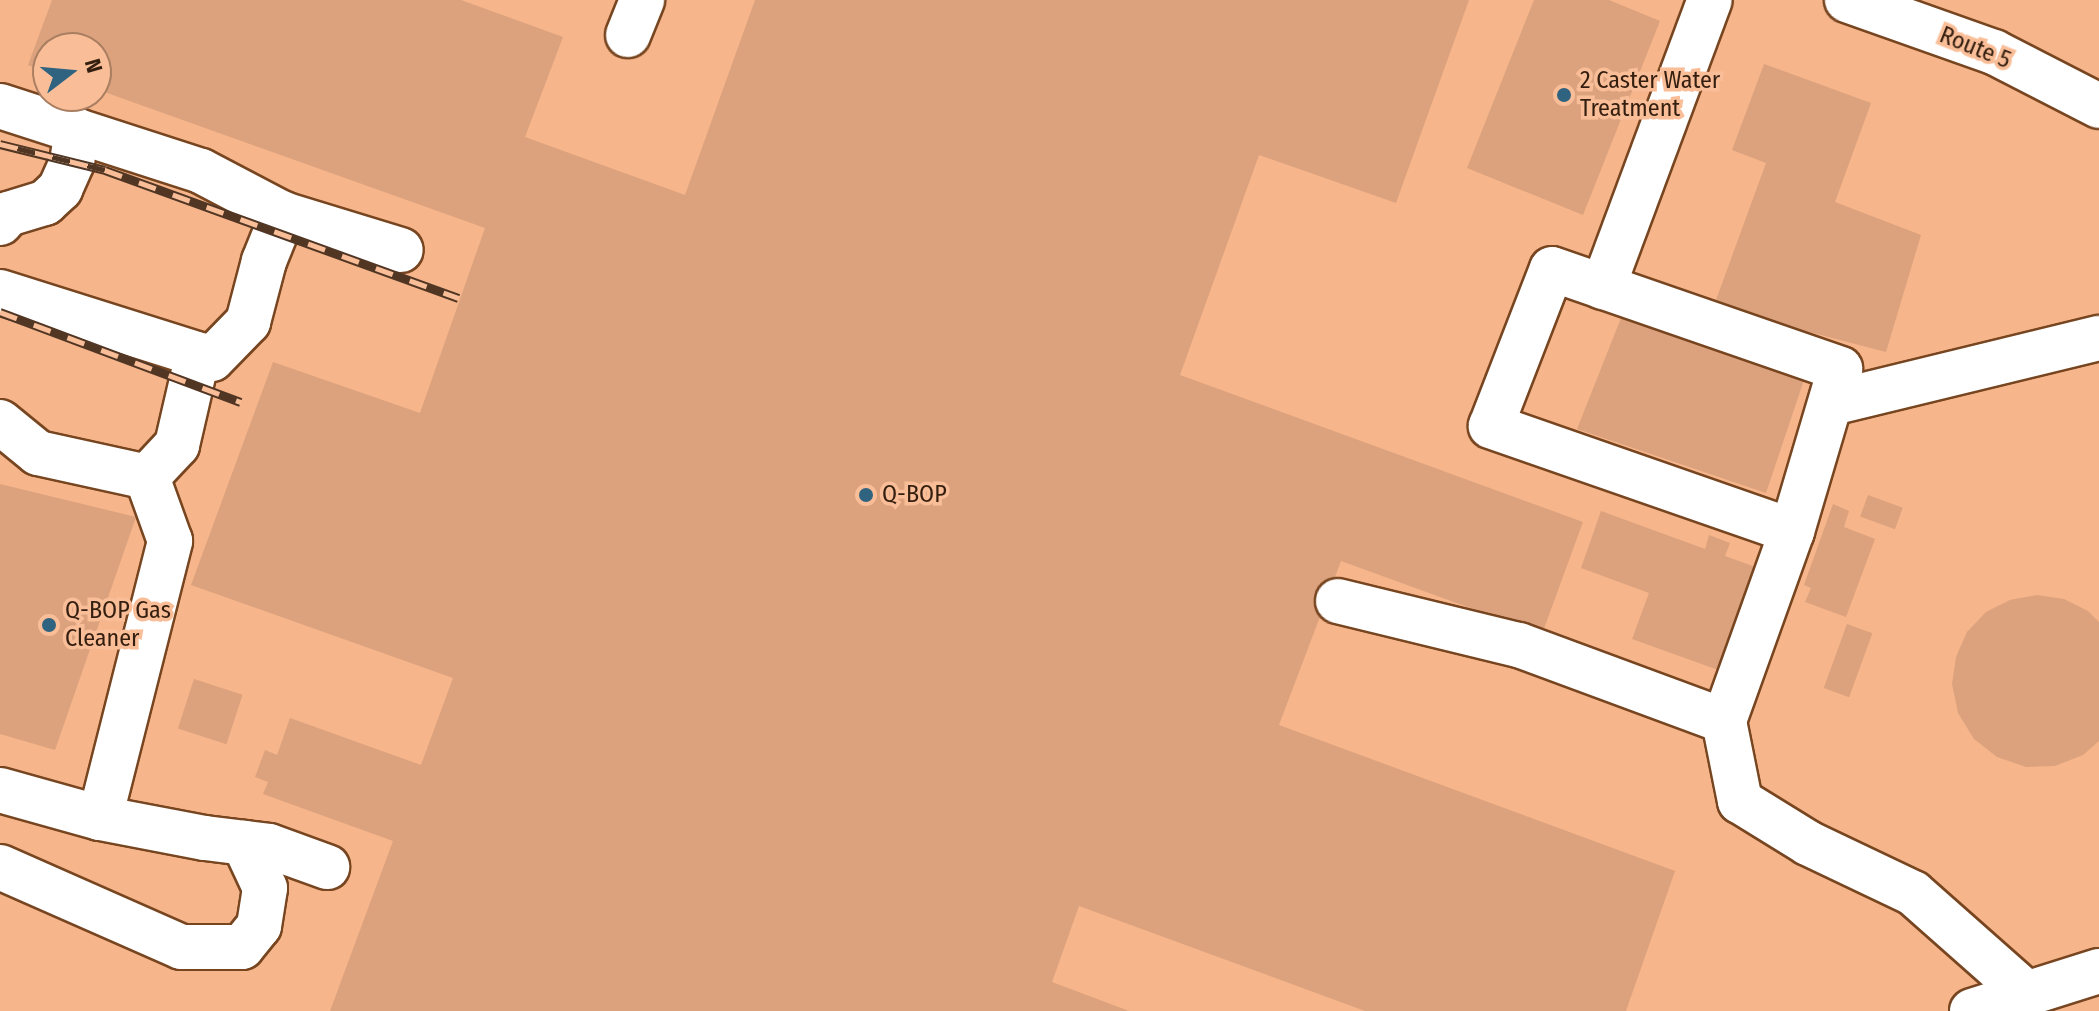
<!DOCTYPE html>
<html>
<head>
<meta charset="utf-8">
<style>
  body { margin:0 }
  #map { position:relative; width:2099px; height:1011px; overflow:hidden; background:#f9be98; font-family:"Fira Sans Condensed",sans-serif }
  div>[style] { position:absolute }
  .built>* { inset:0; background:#f6b58a }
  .building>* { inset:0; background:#dba27d; transform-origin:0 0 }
  .roads { filter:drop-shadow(2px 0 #774621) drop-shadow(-2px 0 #774621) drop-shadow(0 2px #774621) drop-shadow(0 -2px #774621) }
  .minor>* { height:44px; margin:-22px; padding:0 22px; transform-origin:22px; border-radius:22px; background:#fff }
  .rail>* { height:9px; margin-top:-4.5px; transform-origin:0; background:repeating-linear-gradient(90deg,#f9be98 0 18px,#523624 0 36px); box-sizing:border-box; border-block:2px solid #523624 }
  .dots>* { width:22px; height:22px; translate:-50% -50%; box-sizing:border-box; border:4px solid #f9be98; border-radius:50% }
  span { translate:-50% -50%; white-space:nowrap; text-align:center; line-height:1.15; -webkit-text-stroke:7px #f9be98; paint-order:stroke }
  .street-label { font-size:24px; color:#341e0f }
  .poi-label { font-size:24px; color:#341e0f }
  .left { translate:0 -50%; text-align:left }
  .north { position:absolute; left:32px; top:32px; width:80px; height:80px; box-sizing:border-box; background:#f9be98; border:2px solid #aa7e61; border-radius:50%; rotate:74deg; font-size:22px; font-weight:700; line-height:32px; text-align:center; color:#341e0f }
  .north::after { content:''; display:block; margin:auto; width:28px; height:36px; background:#2f6380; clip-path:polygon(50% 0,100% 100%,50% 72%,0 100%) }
</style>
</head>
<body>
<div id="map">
  <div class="built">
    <div style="clip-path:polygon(evenodd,0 0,2099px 0,2099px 1011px,0 1011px,0 0,48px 48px,96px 48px,96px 96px,48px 96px,48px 48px)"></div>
  </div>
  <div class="building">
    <div style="clip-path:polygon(52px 0,461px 0,563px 37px,525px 137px,685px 195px,755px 0,1469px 0,1396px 203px,1259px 155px,1180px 375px,1583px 522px,1542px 634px,1341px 561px,1279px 725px,1675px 871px,1626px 1011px,1365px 1011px,1079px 906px,1052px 982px,1129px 1011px,330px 1011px,393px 841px,263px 794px,268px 782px,255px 777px,265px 750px,277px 755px,290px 718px,421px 765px,453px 678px,191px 585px,273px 362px,420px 413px,485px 228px,96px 89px,96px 48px,48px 48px,48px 72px,28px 65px)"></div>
    <div style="clip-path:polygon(1534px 0,1609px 0,1660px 21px,1583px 215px,1467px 168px)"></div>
    <div style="clip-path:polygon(1764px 64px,1871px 103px,1835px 202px,1921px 235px,1886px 352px,1790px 327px,1716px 300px,1766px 163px,1732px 150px)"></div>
    <div style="clip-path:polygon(1623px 313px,1811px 359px,1766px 493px,1577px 429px)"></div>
    <div style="clip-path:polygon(0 484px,136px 517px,55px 750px,0 734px)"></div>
    <div style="left:1868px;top:495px;width:37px;height:23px;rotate:20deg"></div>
    <div style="clip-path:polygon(1833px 504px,1849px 511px,1844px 527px,1875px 539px,1846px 617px,1805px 602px,1811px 588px,1804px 585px)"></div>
    <div style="clip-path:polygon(1601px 511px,1705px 549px,1709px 535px,1730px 543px,1725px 556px,1758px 568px,1721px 671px,1632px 639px,1649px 593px,1581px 568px)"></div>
    <div style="clip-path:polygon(2037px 595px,2064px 599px,2088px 611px,2099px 622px,2099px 741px,2083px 755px,2055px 766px,2026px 767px,1997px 757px,1974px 739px,1958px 713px,1952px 684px,1956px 657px,1967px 632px,1986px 612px,2010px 600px)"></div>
    <div style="left:1847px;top:624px;width:27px;height:68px;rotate:20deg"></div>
    <div style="left:194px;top:679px;width:51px;height:52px;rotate:18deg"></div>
  </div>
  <div class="roads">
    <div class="minor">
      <div style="left:1847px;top:0;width:156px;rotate:19.5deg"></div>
      <div style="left:1994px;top:52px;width:118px;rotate:27.2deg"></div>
      <div style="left:628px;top:35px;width:38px;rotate:-68deg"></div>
      <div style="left:0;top:106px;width:211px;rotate:17.9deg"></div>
      <div style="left:201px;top:171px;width:93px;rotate:27.7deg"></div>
      <div style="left:283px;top:214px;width:123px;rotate:17deg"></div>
      <div style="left:0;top:223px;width:12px;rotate:-48deg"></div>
      <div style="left:8px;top:214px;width:39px;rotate:-17deg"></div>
      <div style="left:45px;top:203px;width:21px;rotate:-43deg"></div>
      <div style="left:60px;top:189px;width:30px;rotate:-66deg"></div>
      <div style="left:72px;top:162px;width:32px;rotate:-81deg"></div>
      <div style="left:1603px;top:287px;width:306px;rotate:-69.6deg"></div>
      <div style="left:0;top:292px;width:222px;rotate:17.5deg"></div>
      <div style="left:212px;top:359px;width:52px;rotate:-45.8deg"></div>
      <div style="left:248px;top:322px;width:63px;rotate:-75.3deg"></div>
      <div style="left:264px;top:261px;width:51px;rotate:-68deg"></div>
      <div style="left:1832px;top:403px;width:275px;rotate:-13.7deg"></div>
      <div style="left:0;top:422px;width:49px;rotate:39.2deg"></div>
      <div style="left:38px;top:453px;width:112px;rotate:12.4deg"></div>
      <div style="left:147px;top:477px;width:44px;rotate:-46.8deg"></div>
      <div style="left:177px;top:445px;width:93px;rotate:-77deg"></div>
      <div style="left:1792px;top:531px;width:319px;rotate:-160.8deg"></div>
      <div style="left:1491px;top:426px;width:168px;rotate:-68.8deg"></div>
      <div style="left:1552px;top:269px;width:305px;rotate:19.1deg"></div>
      <div style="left:1840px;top:369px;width:169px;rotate:106.5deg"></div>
      <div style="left:1792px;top:531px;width:202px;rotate:109.7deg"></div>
      <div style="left:1724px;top:721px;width:82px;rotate:78.7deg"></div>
      <div style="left:1740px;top:801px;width:80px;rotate:31.7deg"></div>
      <div style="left:1808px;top:843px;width:116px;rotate:25.5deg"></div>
      <div style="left:1913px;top:893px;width:152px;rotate:41.5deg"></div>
      <div style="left:1338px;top:601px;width:186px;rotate:13.7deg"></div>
      <div style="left:1519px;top:645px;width:219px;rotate:20.3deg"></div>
      <div style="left:0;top:790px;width:104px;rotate:15.6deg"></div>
      <div style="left:100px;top:818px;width:107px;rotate:10.8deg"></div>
      <div style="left:205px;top:838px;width:64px;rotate:7.1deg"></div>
      <div style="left:269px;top:846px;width:62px;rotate:19.9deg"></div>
      <div style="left:100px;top:818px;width:286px;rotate:-75.8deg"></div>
      <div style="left:170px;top:541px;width:68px;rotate:-109.8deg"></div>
      <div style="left:0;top:867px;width:198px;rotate:23.8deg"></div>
      <div style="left:181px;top:947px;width:61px"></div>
      <div style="left:242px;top:947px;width:27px;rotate:-51deg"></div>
      <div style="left:259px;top:926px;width:38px;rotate:-81deg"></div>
      <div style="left:265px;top:888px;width:50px;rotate:-115deg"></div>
      <div style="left:1972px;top:1011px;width:133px;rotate:-17.5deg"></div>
    </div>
  </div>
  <div class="rail">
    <div style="left:0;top:144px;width:108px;rotate:13.9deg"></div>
    <div style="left:105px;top:170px;width:376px;rotate:19.9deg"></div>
    <div style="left:0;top:312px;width:257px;rotate:20.5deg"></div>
  </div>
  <div class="dots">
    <div style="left:1564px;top:95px;background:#2f6380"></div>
    <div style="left:866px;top:495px;background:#2f6380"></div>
    <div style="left:49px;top:625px;background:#2f6380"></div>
  </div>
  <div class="street-label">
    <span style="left:1975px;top:48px;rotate:22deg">Route 5</span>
  </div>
  <div class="poi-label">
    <span class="left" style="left:1580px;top:95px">2 Caster Water<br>Treatment</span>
    <span class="left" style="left:882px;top:495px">Q-BOP</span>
    <span class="left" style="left:65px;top:625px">Q-BOP Gas<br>Cleaner</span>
  </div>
  <div class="north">N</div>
</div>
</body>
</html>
